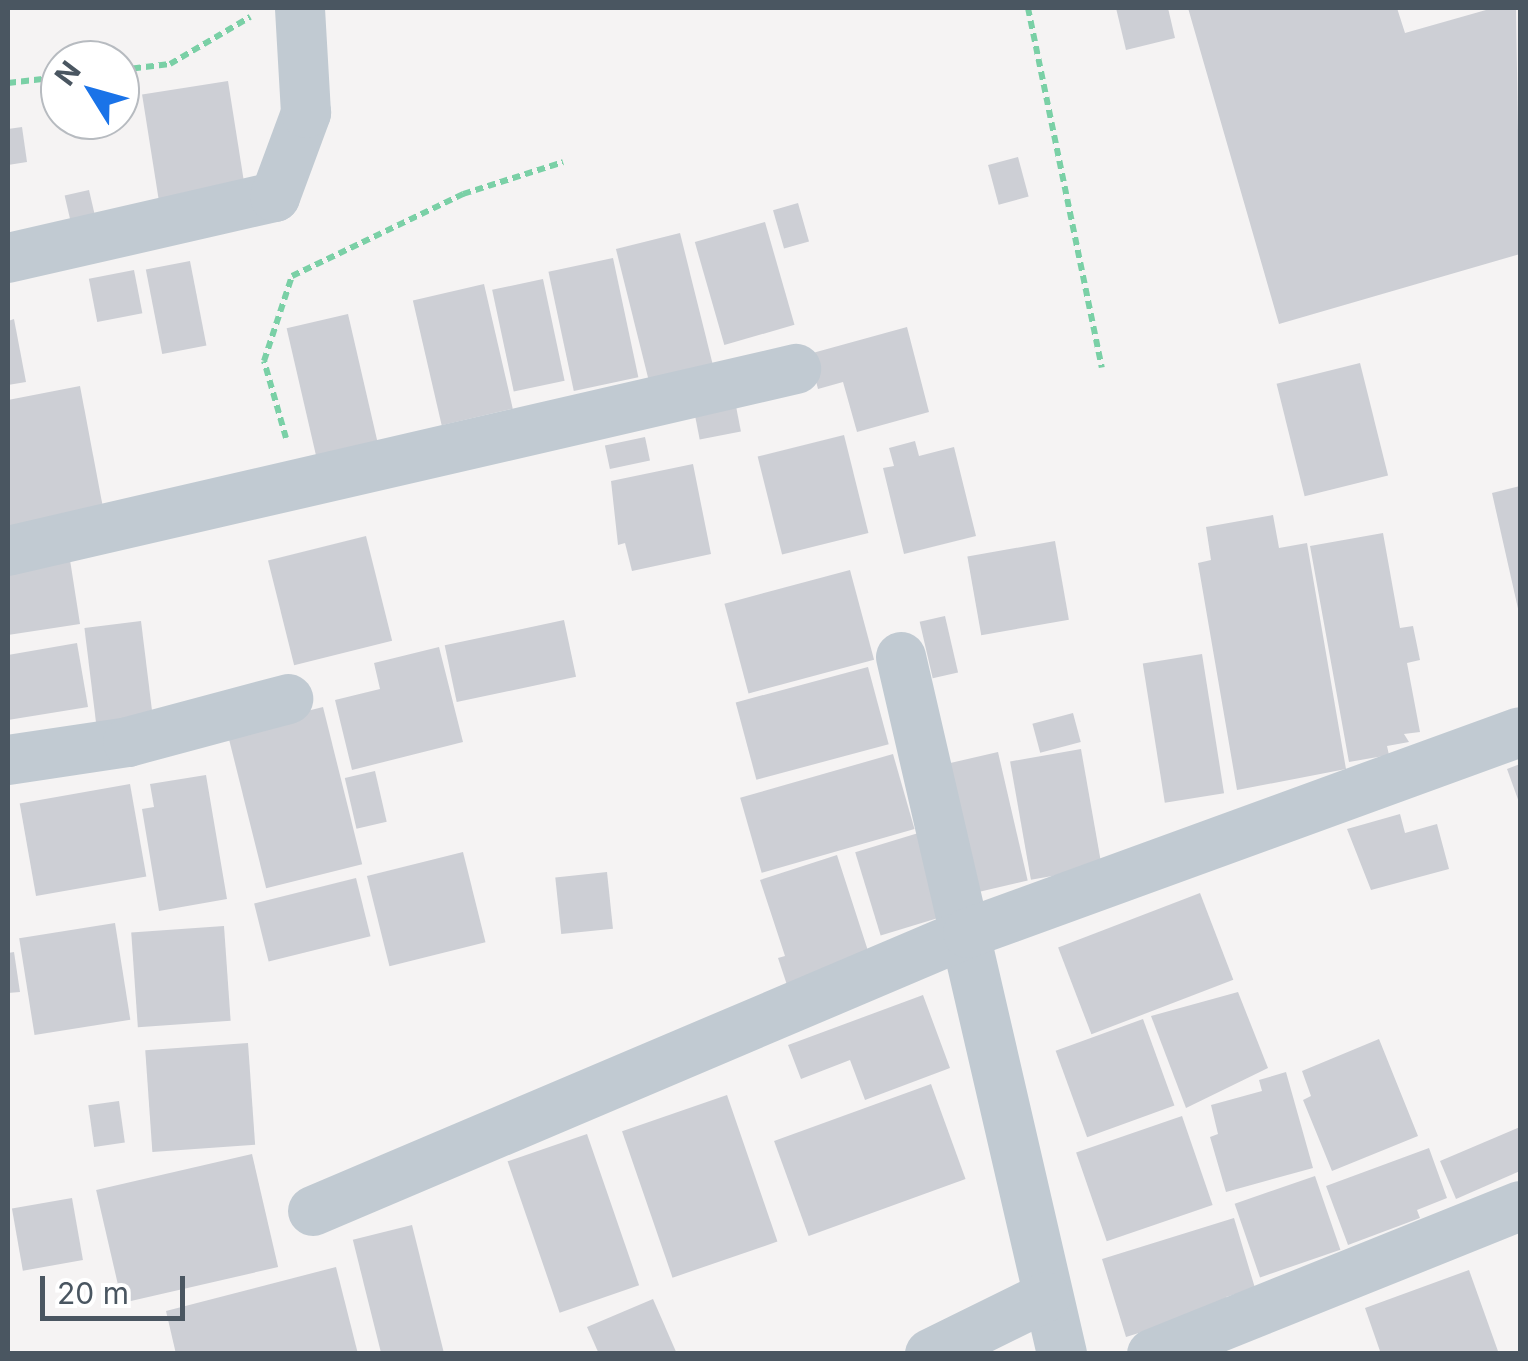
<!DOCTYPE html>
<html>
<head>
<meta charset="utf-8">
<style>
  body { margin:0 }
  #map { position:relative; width:1528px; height:1361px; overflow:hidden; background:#f5f3f3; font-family:Inter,sans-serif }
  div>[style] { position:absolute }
  .building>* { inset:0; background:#cdcfd5; transform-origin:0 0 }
  .path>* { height:6px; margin-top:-3px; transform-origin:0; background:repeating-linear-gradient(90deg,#7ad0a6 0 8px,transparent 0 13px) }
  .minor>* { height:50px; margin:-25px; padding:0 25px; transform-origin:25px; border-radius:25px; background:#c1cad2 }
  span { translate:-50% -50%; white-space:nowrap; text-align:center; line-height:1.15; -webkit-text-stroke:8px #fff; paint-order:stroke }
  .frame { position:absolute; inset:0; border:10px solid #4a5661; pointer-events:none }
  .north { position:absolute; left:40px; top:40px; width:100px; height:100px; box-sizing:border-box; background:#fff; border:2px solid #b7bbc0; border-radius:50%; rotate:307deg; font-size:28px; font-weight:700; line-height:40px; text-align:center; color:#4a5661 }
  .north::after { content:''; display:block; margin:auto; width:35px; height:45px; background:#1a73e8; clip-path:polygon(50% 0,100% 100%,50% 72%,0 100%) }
  .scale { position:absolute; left:40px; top:1276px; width:145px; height:45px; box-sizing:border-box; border:5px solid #4a5661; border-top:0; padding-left:12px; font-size:30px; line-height:35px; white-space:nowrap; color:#4a5661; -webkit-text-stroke:8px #fff; paint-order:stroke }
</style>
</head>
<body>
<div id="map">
  <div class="building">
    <div style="clip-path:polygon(1116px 8px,1168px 8px,1175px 38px,1126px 50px)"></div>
    <div style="clip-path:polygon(1188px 8px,1397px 8px,1405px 33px,1493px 8px,1516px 8px,1520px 254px,1279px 324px)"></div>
    <div style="left:228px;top:81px;width:110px;height:87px;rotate:81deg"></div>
    <div style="clip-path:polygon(22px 127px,27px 162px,8px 165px,8px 129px)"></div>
    <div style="left:1018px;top:157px;width:41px;height:31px;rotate:75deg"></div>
    <div style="left:89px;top:190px;width:26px;height:25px;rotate:77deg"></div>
    <div style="left:798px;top:203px;width:40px;height:26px;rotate:74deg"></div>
    <div style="left:765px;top:222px;width:107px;height:73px;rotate:74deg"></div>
    <div style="left:680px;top:233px;width:146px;height:66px;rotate:76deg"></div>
    <div style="left:613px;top:258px;width:122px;height:66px;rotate:78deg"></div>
    <div style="left:190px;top:261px;width:86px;height:45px;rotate:79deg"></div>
    <div style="left:134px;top:270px;width:44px;height:46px;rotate:79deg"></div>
    <div style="left:543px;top:279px;width:104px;height:52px;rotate:78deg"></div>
    <div style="left:484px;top:284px;width:128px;height:73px;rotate:77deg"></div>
    <div style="left:348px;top:314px;width:140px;height:63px;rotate:77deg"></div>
    <div style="clip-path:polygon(14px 319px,26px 382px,8px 385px,8px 321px)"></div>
    <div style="clip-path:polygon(907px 327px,929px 412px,857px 432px,843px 382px,818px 389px,809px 354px)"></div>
    <div style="left:1360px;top:363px;width:116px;height:86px;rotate:76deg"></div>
    <div style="clip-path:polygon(80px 386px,104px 513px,8px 533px,8px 400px)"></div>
    <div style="left:735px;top:401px;width:31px;height:42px;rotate:79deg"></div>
    <div style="left:844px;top:435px;width:101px;height:89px;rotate:76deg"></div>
    <div style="left:645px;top:437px;width:24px;height:41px;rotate:78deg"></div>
    <div style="clip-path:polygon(915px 441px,919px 456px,954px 447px,976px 536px,904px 554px,883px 468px,894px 466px,889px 448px)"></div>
    <div style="clip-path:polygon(693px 464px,711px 554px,632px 571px,625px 543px,618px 545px,611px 481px)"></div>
    <div style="clip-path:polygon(1520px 486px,1520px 612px,1519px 613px,1492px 493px)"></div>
    <div style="clip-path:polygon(1273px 515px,1279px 548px,1307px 543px,1346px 769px,1237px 790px,1198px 563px,1211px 560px,1206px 527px)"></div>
    <div style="clip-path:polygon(1383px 533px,1400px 628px,1413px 626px,1420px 660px,1407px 663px,1420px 732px,1404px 734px,1409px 742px,1387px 746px,1389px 755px,1349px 762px,1310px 546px)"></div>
    <div style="left:366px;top:536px;width:108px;height:101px;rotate:76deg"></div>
    <div style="left:1055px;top:541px;width:80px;height:89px;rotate:80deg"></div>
    <div style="clip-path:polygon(70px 560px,80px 624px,8px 635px,8px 570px)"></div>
    <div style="left:850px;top:570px;width:93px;height:130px;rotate:75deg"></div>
    <div style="left:945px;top:616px;width:58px;height:26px;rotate:77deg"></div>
    <div style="left:564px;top:620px;width:58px;height:122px;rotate:78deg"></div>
    <div style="left:141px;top:621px;width:102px;height:57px;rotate:83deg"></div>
    <div style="clip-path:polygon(77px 643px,88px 707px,8px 720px,8px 655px)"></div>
    <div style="clip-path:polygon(439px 647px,463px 742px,352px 770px,335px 700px,380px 689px,374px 663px)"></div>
    <div style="left:1202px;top:654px;width:141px;height:60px;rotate:81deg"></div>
    <div style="left:868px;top:667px;width:80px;height:137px;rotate:75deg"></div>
    <div style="left:323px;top:707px;width:162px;height:99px;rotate:76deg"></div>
    <div style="left:1073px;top:713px;width:30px;height:42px;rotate:75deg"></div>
    <div style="left:1081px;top:749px;width:120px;height:72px;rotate:80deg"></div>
    <div style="left:998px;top:752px;width:132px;height:57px;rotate:77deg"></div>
    <div style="left:893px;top:754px;width:78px;height:159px;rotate:74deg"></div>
    <div style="clip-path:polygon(1520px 764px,1520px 805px,1507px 769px)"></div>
    <div style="left:375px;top:771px;width:52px;height:31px;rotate:77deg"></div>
    <div style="clip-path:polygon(206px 775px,227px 899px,159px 911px,142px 809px,154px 807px,150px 784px)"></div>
    <div style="left:130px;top:784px;width:94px;height:112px;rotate:80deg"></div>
    <div style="clip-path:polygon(1400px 814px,1405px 833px,1437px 824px,1449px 869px,1371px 890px,1347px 829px)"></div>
    <div style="left:925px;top:831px;width:87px;height:73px;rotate:73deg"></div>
    <div style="left:463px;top:852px;width:93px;height:99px;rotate:76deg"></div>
    <div style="clip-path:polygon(837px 855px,870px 957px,787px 985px,778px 958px,785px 956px,760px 880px)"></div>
    <div style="left:607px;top:872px;width:57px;height:52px;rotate:84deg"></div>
    <div style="left:356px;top:878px;width:60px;height:105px;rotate:76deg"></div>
    <div style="left:1200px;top:893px;width:93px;height:152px;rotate:69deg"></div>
    <div style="left:115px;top:923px;width:98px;height:97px;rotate:81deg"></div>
    <div style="left:224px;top:926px;width:95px;height:93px;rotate:86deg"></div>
    <div style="clip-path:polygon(14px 952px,20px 992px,8px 993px,8px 953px)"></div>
    <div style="clip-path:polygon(1238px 992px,1268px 1068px,1186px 1108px,1151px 1016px)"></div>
    <div style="clip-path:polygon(923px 995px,950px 1068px,865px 1100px,850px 1060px,801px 1079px,788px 1045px)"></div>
    <div style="left:1143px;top:1019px;width:92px;height:93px;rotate:70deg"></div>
    <div style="clip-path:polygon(1379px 1039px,1418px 1136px,1332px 1171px,1303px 1100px,1311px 1096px,1302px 1071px)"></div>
    <div style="left:248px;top:1043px;width:102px;height:103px;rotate:86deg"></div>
    <div style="clip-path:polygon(1286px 1072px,1313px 1168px,1226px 1192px,1210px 1137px,1218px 1134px,1211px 1105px,1262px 1091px,1259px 1080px)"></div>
    <div style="left:931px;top:1084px;width:101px;height:167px;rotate:70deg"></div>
    <div style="left:727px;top:1095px;width:155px;height:111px;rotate:71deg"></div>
    <div style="left:119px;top:1101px;width:42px;height:31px;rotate:82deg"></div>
    <div style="left:1182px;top:1116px;width:94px;height:112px;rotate:71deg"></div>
    <div style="clip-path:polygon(1520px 1127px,1520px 1171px,1456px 1199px,1440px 1161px)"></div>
    <div style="left:587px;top:1134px;width:160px;height:84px;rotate:71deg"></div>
    <div style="clip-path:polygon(1429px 1148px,1447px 1198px,1417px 1210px,1420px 1218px,1348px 1245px,1326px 1186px)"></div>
    <div style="left:252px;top:1154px;width:116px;height:160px;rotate:77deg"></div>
    <div style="left:1315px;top:1176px;width:78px;height:85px;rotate:71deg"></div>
    <div style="left:72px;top:1198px;width:63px;height:61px;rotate:80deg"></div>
    <div style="clip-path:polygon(1234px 1218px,1255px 1288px,1226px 1297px,1228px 1305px,1126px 1337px,1102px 1259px)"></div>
    <div style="left:412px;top:1225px;width:133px;height:61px;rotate:76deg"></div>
    <div style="clip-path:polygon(336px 1267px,358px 1354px,176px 1354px,166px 1311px)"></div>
    <div style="clip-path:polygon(1469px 1270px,1499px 1354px,1381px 1354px,1365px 1308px)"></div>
    <div style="clip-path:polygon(653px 1299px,677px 1354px,599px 1354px,587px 1327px)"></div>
  </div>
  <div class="path">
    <div style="left:1028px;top:8px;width:367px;rotate:78.4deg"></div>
    <div style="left:120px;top:70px;width:50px;rotate:-6.8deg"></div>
    <div style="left:170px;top:64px;width:93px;rotate:-30.4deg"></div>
    <div style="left:8px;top:83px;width:52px;rotate:-6.6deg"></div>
    <div style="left:286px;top:438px;width:80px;rotate:-105.9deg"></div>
    <div style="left:264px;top:361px;width:89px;rotate:-71.8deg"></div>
    <div style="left:292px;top:276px;width:190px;rotate:-25.6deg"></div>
    <div style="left:463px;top:194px;width:105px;rotate:-17.7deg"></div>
  </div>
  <div class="minor">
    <div style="left:8px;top:258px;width:274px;rotate:-12.9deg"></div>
    <div style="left:275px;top:197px;width:90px;rotate:-69.7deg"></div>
    <div style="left:306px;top:113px;width:105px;rotate:-93.3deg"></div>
    <div style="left:8px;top:551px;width:809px;rotate:-13.01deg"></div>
    <div style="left:901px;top:657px;width:715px;rotate:76.99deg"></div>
    <div style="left:8px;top:760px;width:121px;rotate:-8.5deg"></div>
    <div style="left:128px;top:742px;width:166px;rotate:-15deg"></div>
    <div style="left:313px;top:1211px;width:712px;rotate:-23deg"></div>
    <div style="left:968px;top:933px;width:587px;rotate:-20.01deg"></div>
    <div style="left:930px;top:1354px;width:129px;rotate:-26.2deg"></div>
    <div style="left:1152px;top:1354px;width:397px;rotate:-21.9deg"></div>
  </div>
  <div class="frame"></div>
  <div class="north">N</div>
  <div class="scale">20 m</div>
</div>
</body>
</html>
